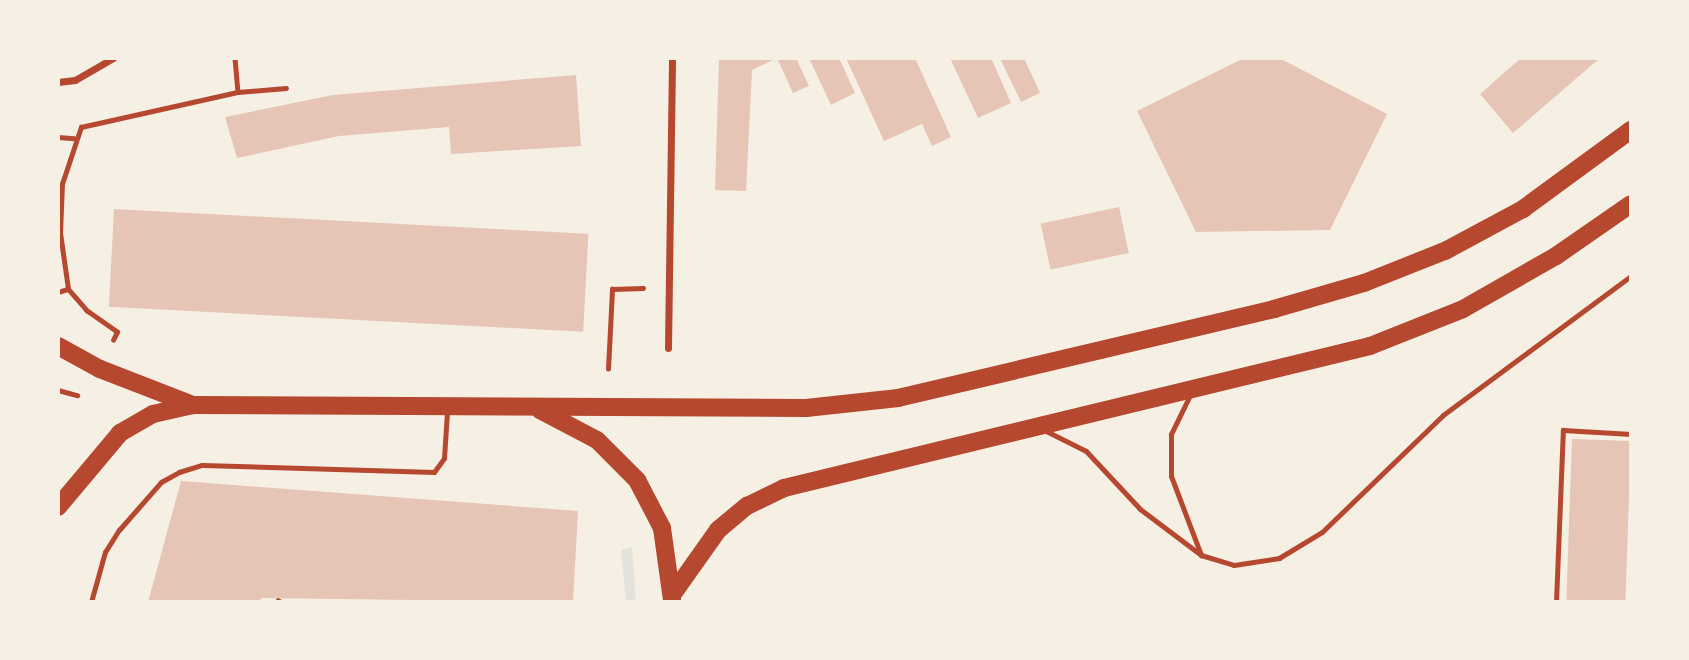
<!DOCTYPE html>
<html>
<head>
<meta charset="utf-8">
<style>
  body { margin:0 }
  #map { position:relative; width:1689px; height:660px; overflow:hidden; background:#f6efe4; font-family:Poppins,sans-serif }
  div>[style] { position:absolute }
  .green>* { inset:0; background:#e2e4dc }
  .building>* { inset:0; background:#e6c5b7; transform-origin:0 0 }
  .path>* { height:4.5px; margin:-2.25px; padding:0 2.25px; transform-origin:2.25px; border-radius:2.25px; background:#b5482f }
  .service>* { height:5px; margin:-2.5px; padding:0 2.5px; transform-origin:2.5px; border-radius:2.5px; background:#b5482f }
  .minor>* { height:7px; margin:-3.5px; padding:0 3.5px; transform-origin:3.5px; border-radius:3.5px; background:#b5482f }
  .primary>* { height:18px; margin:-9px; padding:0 9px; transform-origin:9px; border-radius:9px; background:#b5482f }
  span { translate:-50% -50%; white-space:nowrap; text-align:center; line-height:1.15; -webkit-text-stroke:6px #f6efe4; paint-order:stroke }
  .frame { position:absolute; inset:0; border:60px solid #f6efe4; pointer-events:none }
</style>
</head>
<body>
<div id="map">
  <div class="green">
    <div style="clip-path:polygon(632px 547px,636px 602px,626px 602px,621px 550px)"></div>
  </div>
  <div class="building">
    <div style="clip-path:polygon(719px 58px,796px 58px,809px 86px,793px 93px,777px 58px,752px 70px,746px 191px,715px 190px)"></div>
    <div style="clip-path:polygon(809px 58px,839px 58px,855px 93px,831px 105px)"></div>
    <div style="clip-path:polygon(846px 58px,915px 58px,951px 137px,932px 146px,922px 124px,884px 141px)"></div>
    <div style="clip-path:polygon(950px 58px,991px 58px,1011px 103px,978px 118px)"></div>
    <div style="clip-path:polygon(1000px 58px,1024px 58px,1040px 93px,1021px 102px)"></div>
    <div style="clip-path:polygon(1244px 58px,1279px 58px,1387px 114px,1330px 230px,1196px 232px,1137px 111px)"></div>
    <div style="clip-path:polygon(1521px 58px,1600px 58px,1513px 133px,1480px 94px)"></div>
    <div style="clip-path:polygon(576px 75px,581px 146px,451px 154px,449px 127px,339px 136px,237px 158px,225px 117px,333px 95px)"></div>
    <div style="left:1119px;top:207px;width:47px;height:80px;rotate:78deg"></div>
    <div style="left:114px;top:209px;width:475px;height:98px;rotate:3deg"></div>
    <div style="left:1572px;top:439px;width:59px;height:163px;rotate:2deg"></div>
    <div style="clip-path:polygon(181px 481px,578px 511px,573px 602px,261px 598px,260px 602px,148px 602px)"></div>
  </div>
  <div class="path">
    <div style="left:235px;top:58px;width:34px;rotate:85deg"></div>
    <div style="left:58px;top:137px;width:16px;rotate:4deg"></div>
    <div style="left:58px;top:292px;width:10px;rotate:-17deg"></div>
    <div style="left:113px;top:340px;width:9px;rotate:-63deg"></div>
    <div style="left:117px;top:332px;width:37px;rotate:-145deg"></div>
    <div style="left:87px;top:311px;width:29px;rotate:-131deg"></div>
    <div style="left:68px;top:289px;width:57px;rotate:-98.1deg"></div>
    <div style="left:60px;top:233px;width:49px;rotate:-87.7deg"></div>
    <div style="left:62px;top:184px;width:60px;rotate:-71.6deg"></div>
    <div style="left:81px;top:127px;width:161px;rotate:-12.6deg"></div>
    <div style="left:238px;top:92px;width:48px;rotate:-4.8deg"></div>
    <div style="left:608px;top:369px;width:80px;rotate:-87.1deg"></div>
    <div style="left:612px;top:289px;width:31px;rotate:-2deg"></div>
    <div style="left:58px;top:390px;width:20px;rotate:15deg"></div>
    <div style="left:278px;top:600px;width:4px;rotate:34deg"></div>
    <div style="left:1556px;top:602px;width:172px;rotate:-87.7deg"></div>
    <div style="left:1563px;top:430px;width:68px;rotate:3.4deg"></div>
  </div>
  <div class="service">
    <div style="left:1191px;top:393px;width:46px;rotate:116deg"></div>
    <div style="left:1171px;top:434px;width:42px;rotate:90deg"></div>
    <div style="left:1171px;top:476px;width:85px;rotate:69.2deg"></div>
    <div style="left:1044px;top:430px;width:47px;rotate:26.6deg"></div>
    <div style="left:1086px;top:451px;width:79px;rotate:47deg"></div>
    <div style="left:1140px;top:509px;width:76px;rotate:37deg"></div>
    <div style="left:1201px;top:555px;width:34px;rotate:17deg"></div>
    <div style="left:1234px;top:565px;width:46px;rotate:-8.8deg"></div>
    <div style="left:1279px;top:558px;width:50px;rotate:-31.2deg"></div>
    <div style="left:1322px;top:532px;width:168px;rotate:-44deg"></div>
    <div style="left:1443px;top:415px;width:234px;rotate:-36.5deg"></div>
    <div style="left:91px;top:602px;width:52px;rotate:-74.4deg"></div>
    <div style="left:105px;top:552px;width:26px;rotate:-58deg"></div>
    <div style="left:119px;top:530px;width:64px;rotate:-48.8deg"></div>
    <div style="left:161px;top:482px;width:21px;rotate:-29deg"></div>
    <div style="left:179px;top:472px;width:24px;rotate:-17deg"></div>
    <div style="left:202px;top:465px;width:232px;rotate:1.7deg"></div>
    <div style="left:434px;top:472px;width:17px;rotate:-54deg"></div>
    <div style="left:444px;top:458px;width:47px;rotate:-86.3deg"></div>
  </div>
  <div class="minor">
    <div style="left:58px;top:82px;width:17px;rotate:-7deg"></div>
    <div style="left:75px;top:80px;width:44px;rotate:-30.1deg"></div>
    <div style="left:668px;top:348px;width:290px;rotate:-89.2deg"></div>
  </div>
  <div class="primary">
    <div style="left:58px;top:346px;width:48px;rotate:28.7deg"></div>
    <div style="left:100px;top:369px;width:100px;rotate:21.2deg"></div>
    <div style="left:540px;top:410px;width:64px;rotate:27.8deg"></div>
    <div style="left:597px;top:440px;width:57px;rotate:45deg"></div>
    <div style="left:637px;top:480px;width:54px;rotate:62.5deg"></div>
    <div style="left:662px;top:528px;width:73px;rotate:82.1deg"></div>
    <div style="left:58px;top:507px;width:97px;rotate:-50deg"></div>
    <div style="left:120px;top:433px;width:38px;rotate:-30deg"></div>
    <div style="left:153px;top:414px;width:41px;rotate:-12.7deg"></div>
    <div style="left:193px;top:405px;width:613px;rotate:0.28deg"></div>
    <div style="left:806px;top:408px;width:93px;rotate:-6.2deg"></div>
    <div style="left:898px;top:398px;width:386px;rotate:-13.3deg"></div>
    <div style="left:1274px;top:309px;width:94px;rotate:-16.1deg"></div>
    <div style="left:1364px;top:283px;width:87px;rotate:-21.6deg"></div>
    <div style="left:1445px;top:251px;width:89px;rotate:-28.3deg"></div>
    <div style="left:1523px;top:209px;width:134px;rotate:-36.2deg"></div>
    <div style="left:672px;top:595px;width:80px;rotate:-54.7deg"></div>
    <div style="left:718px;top:530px;width:38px;rotate:-40deg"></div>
    <div style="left:747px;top:506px;width:41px;rotate:-25.9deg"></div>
    <div style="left:784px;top:488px;width:603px;rotate:-13.62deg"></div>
    <div style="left:1370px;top:346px;width:100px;rotate:-21.7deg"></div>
    <div style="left:1463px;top:309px;width:107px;rotate:-29.7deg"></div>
    <div style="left:1556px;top:256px;width:91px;rotate:-34.7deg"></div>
  </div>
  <div class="frame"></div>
</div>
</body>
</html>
